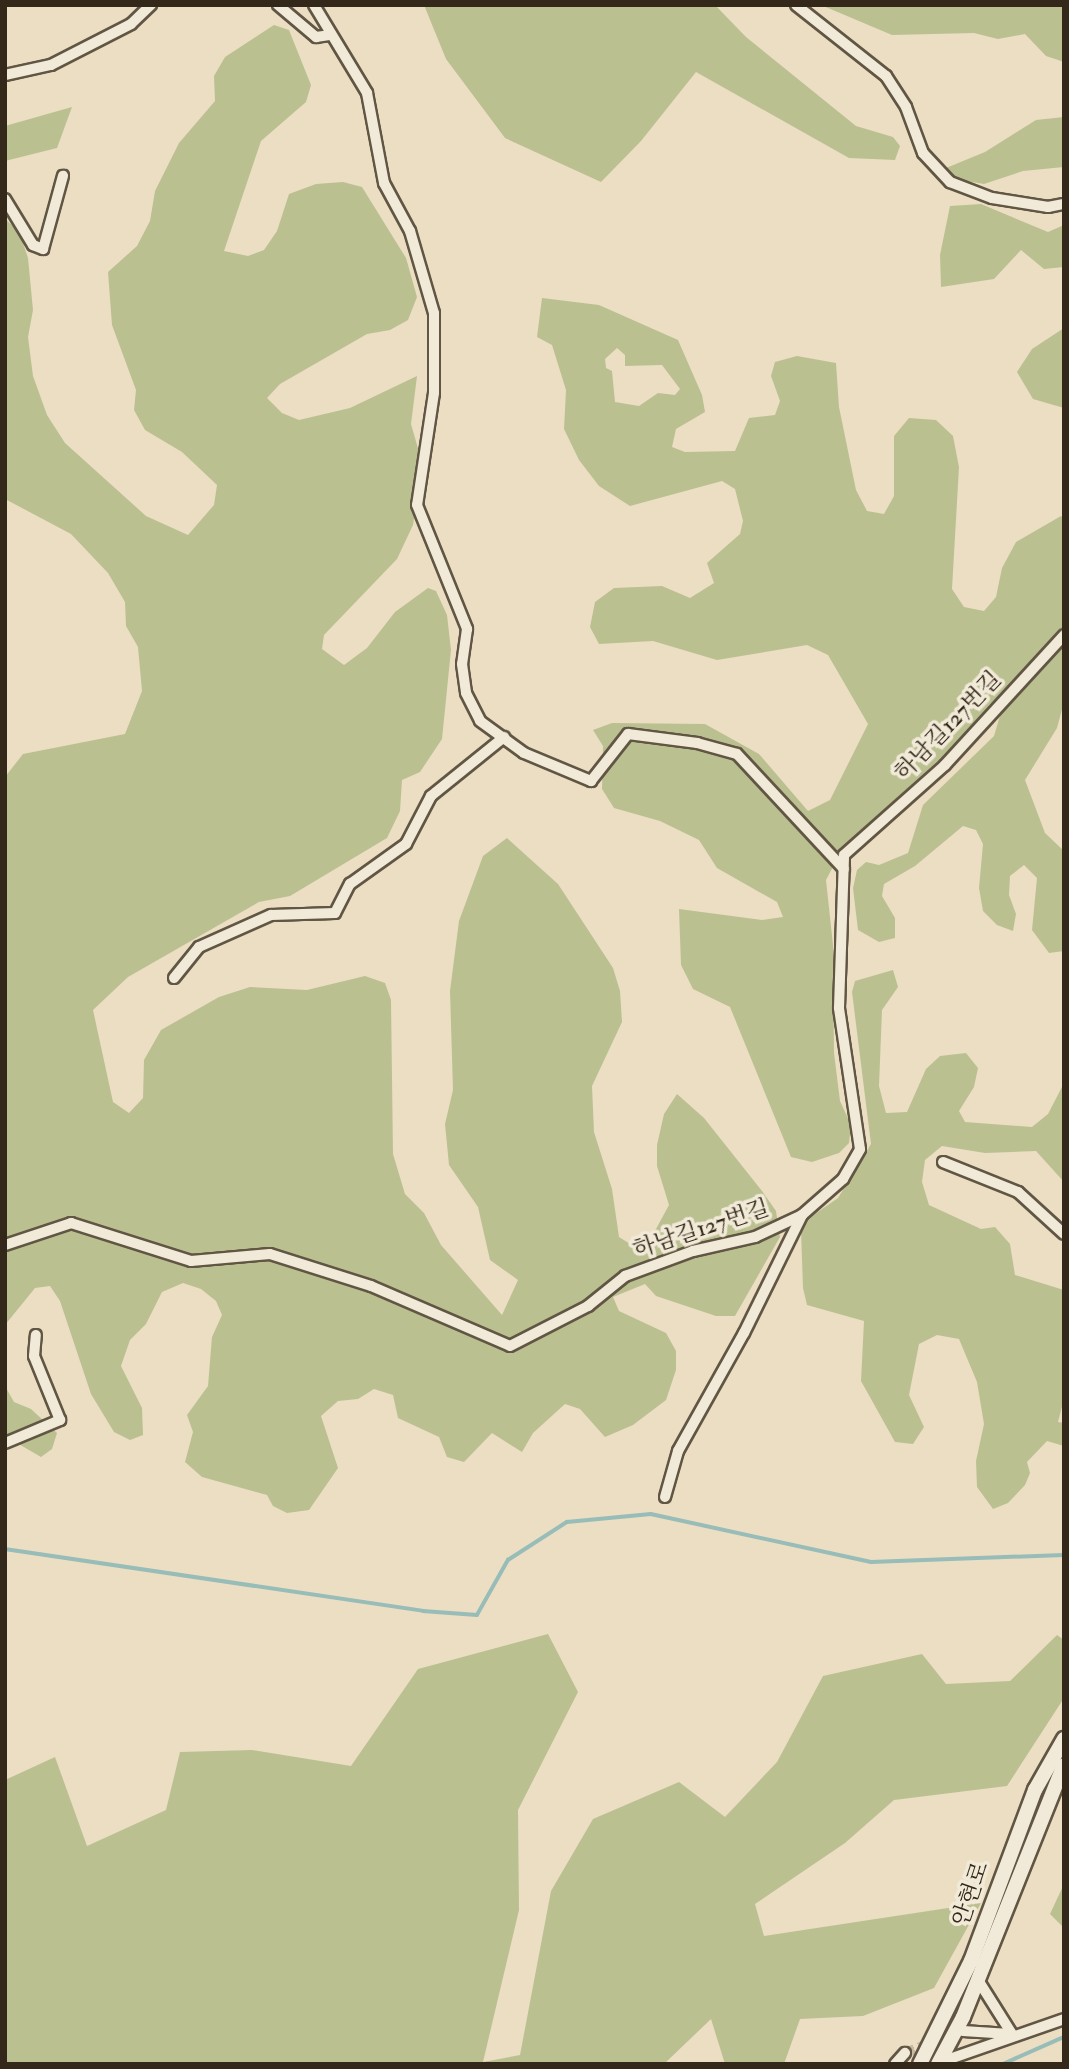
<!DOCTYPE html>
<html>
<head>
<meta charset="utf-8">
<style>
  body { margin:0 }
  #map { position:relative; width:1069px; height:2069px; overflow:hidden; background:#ebdec3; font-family:"IM FELL Double Pica","Noto Serif KR",serif }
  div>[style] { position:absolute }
  .green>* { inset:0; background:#bbc091 }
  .stream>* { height:3.5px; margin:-1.75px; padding:0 1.75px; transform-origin:1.75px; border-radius:1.75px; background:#98bcb7 }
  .street-tunnel>* { height:10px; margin-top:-5px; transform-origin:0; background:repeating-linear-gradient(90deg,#c6baa1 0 10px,transparent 0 15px) }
  .roads { filter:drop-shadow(2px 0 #615644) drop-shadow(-2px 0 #615644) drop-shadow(0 2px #615644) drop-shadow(0 -2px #615644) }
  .street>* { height:10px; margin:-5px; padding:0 5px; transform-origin:5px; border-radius:5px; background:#f2ead8 }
  .secondary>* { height:14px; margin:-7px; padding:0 7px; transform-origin:7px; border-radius:7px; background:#f2ead8 }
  span { translate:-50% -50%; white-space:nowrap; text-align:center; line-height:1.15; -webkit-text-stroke:7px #f2ead8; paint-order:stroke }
  .street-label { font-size:23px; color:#332819 }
  .frame { position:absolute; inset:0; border:7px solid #332819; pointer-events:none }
</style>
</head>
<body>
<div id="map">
  <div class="green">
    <div style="clip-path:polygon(424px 5px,715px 5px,746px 37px,856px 126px,893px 137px,900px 146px,895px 160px,849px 158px,696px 72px,641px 141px,601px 182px,505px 138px,446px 59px)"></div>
    <div style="clip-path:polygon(821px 5px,1064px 5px,1064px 62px,1046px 56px,1025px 34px,998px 39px,974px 33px,892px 35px)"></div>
    <div style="clip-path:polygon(274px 25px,289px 30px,311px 85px,306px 102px,261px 141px,224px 251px,248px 256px,264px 250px,277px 231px,289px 194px,316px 184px,343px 182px,362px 187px,406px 258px,417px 297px,408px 320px,390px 330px,367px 334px,280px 384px,267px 398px,282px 413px,299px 420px,350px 408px,417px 376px,411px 424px,423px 466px,413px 525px,397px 559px,324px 635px,322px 649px,344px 665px,367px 648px,395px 612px,428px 588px,436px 591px,447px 615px,451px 650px,442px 739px,420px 772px,402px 780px,400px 811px,387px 838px,290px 896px,259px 902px,128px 977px,93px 1010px,113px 1102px,129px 1113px,143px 1098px,144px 1060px,161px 1030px,219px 997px,250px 987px,307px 990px,365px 976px,385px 983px,391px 1000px,393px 1154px,405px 1194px,424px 1213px,441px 1245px,502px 1315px,518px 1280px,490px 1260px,478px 1207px,449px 1165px,445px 1124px,453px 1090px,450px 991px,459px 921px,483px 856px,507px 838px,558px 884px,613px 968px,620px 991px,622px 1022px,592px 1086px,594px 1132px,612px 1189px,619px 1237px,635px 1247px,656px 1229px,669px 1205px,657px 1166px,657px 1145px,664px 1114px,677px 1094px,704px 1118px,762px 1191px,776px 1211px,780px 1237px,735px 1316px,716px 1316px,656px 1296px,645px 1284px,613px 1297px,619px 1311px,666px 1333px,676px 1351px,676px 1370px,666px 1400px,633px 1425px,605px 1437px,580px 1409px,565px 1404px,533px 1433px,522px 1452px,492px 1433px,464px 1462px,447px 1457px,439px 1437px,398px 1418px,393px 1395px,374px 1389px,358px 1399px,338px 1401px,321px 1416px,338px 1468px,309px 1510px,287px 1513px,273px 1506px,267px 1495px,202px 1477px,185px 1462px,193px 1432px,187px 1415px,208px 1386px,212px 1337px,222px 1315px,216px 1301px,201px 1289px,183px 1283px,162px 1292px,146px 1324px,130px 1340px,121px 1366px,142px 1408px,143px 1435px,130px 1440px,114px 1432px,91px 1394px,60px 1301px,50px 1286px,35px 1288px,5px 1325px,5px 777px,23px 754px,125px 734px,142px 691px,138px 647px,126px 626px,125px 602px,108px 573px,71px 534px,5px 499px,5px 219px,19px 231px,28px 258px,33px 310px,28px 337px,33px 376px,47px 415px,65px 443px,146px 516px,188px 535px,214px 505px,217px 485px,182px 452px,145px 430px,134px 410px,136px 390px,112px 325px,108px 272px,137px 246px,150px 221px,155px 191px,179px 143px,215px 101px,214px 76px,225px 57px)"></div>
    <div style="clip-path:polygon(72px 107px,57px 148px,5px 161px,5px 126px)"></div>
    <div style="clip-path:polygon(1064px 117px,1064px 167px,1023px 171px,984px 184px,955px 179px,946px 168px,985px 152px,1036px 120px)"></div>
    <div style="clip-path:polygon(981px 204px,1048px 232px,1064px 225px,1064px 267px,1044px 269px,1021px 250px,994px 279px,941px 287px,940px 255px,950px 206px)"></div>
    <div style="clip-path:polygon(evenodd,542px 298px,599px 305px,678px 340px,702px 395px,705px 412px,676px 429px,672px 447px,685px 452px,735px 451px,749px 418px,775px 415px,780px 401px,771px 376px,775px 362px,797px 356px,836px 363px,839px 407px,856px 490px,867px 511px,884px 514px,894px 496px,894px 436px,909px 418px,936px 420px,953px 436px,959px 467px,952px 589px,964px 607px,984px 611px,996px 597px,1002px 568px,1016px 542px,1061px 516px,1064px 519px,1064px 702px,1057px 728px,1025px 780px,1045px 833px,1064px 851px,1064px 951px,1049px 953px,1032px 930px,1037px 878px,1024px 865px,1010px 876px,1009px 895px,1016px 914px,1013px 931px,997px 925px,983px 911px,979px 888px,983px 844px,976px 830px,963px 826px,915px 866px,884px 884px,882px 896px,895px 918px,895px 938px,879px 942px,858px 930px,853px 888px,857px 870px,866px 862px,879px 865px,908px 853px,923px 805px,994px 736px,1002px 709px,991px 703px,963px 738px,844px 846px,826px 880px,833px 945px,834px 1053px,840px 1101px,851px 1125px,849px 1143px,839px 1153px,812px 1162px,791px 1157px,730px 1007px,693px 989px,681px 965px,679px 909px,762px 920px,783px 917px,777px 902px,717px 868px,699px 840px,660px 821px,614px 808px,602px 789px,603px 746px,593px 730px,612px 723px,705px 724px,759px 754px,808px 811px,830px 800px,868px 724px,828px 655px,807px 645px,717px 660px,653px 641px,599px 644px,590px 627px,595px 602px,614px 588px,662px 586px,690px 598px,714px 583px,707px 563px,740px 534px,743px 521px,735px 489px,722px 481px,630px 506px,599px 486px,579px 460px,564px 429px,566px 390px,552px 345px,537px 337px,542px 298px,617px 348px,625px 355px,625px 366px,662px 365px,680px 389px,675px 395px,658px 393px,639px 406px,615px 402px,612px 371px,606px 368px,605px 359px,617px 348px)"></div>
    <div style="clip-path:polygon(1064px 328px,1064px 408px,1033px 399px,1017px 372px,1032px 349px)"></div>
    <div style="clip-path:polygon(893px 970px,898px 987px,882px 1010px,879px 1086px,886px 1113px,907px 1112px,926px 1069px,940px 1056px,966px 1053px,978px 1068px,974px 1087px,959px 1111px,965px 1122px,1032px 1127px,1048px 1114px,1064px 1083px,1064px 1182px,1036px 1151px,985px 1153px,942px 1146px,925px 1160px,922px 1182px,929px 1205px,981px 1229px,995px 1227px,1010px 1244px,1015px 1275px,1064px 1290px,1064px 1399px,1058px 1422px,1064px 1423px,1064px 1446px,1047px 1441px,1027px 1462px,1030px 1473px,1025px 1485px,1008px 1503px,993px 1509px,977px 1487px,976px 1461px,984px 1424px,977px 1382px,959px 1339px,937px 1335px,919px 1344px,909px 1395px,924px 1427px,913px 1444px,895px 1442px,861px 1381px,864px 1321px,807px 1305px,803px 1288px,801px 1230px,809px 1218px,838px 1198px,871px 1144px,852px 992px,855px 981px)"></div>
    <div style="clip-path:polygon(5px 1386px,14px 1402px,31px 1409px,57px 1433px,52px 1449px,41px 1457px,5px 1436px)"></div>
    <div style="clip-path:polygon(548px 1634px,578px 1692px,518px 1810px,519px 1910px,483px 2062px,520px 2055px,551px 1891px,593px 1819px,679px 1782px,725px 1817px,777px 1762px,823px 1676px,922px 1654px,946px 1684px,1010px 1681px,1057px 1635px,1064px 1640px,1064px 1698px,1007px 1786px,894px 1800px,845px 1843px,755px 1904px,764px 1936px,981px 1903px,934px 1988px,863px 2016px,800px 2019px,784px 2064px,725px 2064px,711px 2019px,664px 2064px,5px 2064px,5px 1780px,55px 1757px,87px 1846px,166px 1810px,180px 1752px,252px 1750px,351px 1766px,418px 1669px)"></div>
    <div style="clip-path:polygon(1064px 1884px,1064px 1928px,1050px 1914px)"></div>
  </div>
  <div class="stream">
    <div style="left:5px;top:1549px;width:423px;rotate:8.4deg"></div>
    <div style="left:423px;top:1611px;width:54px;rotate:4.2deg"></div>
    <div style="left:477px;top:1615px;width:63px;rotate:-60.6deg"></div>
    <div style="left:508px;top:1560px;width:70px;rotate:-32.8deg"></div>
    <div style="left:567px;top:1522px;width:84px;rotate:-5.4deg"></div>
    <div style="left:651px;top:1514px;width:225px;rotate:12.3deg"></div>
    <div style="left:871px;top:1562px;width:193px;rotate:-2.1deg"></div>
    <div style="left:1003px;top:2064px;width:67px;rotate:-23.9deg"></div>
  </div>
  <div class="street-tunnel">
    <div style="left:905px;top:2053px;width:56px;rotate:-21deg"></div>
  </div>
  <div class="roads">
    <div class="street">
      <div style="left:278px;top:5px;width:50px;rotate:40.1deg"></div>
      <div style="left:316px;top:37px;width:15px;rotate:-8deg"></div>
      <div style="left:314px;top:5px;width:103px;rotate:58.9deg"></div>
      <div style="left:367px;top:93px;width:92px;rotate:79.3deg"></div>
      <div style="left:384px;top:183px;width:55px;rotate:61.6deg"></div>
      <div style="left:410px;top:231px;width:85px;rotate:73.7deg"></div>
      <div style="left:434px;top:313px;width:80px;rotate:90deg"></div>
      <div style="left:434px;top:393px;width:113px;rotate:98.6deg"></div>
      <div style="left:417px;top:505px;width:134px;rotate:68deg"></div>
      <div style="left:467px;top:629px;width:35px;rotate:98deg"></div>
      <div style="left:462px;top:664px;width:29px;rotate:82deg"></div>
      <div style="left:466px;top:693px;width:31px;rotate:63deg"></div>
      <div style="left:480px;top:721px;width:54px;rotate:36deg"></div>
      <div style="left:524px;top:753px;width:73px;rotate:22.7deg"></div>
      <div style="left:591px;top:781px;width:60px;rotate:-51.8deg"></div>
      <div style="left:628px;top:734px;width:70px;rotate:7.4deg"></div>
      <div style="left:697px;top:743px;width:41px;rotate:15.4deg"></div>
      <div style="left:737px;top:754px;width:157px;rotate:47.1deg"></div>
      <div style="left:796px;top:5px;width:115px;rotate:38.3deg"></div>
      <div style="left:886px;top:76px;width:37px;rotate:57deg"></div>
      <div style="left:906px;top:107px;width:49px;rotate:69.7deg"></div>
      <div style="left:923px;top:153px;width:40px;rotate:47deg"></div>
      <div style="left:950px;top:182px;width:45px;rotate:20.9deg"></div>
      <div style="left:992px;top:198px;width:57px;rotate:9.1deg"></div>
      <div style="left:1048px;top:207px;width:16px;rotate:-11deg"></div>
      <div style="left:5px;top:75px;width:47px;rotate:-12.3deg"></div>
      <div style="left:51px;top:65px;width:90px;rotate:-27.1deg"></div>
      <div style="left:131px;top:24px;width:28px;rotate:-44deg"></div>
      <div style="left:5px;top:199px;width:54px;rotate:58.7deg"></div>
      <div style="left:33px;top:245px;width:11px;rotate:22deg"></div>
      <div style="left:43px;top:249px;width:76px;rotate:-74.7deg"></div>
      <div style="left:174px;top:978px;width:40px;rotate:-51deg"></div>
      <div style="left:199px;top:947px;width:79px;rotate:-24deg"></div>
      <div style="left:271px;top:915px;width:64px;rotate:-1.8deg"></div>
      <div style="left:335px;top:913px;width:33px;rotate:-63deg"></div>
      <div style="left:350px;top:884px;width:69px;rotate:-35.5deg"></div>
      <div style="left:406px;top:844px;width:54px;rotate:-62.5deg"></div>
      <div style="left:431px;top:796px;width:94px;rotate:-38.9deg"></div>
      <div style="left:943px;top:1162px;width:81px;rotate:21.8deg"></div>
      <div style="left:1018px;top:1192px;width:62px;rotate:42.4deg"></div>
      <div style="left:5px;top:1245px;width:70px;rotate:-18.4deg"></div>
      <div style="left:71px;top:1223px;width:126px;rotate:17.6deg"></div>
      <div style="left:191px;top:1261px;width:79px;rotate:-5.1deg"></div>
      <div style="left:270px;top:1254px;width:106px;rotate:17.6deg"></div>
      <div style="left:371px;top:1286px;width:151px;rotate:23.3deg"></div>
      <div style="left:510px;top:1346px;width:88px;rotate:-27.1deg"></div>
      <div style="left:588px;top:1306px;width:48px;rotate:-39deg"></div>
      <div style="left:625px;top:1276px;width:72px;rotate:-20.2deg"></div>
      <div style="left:693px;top:1251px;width:64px;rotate:-12.7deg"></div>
      <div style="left:755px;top:1237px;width:52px;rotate:-25.1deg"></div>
      <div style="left:802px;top:1215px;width:55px;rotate:-41.3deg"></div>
      <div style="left:843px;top:1179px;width:34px;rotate:-60deg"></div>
      <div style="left:860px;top:1149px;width:143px;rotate:-98.5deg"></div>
      <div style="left:839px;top:1008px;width:153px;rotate:-88.1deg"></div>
      <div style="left:844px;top:855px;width:135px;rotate:-41.7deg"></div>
      <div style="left:945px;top:765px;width:176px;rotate:-47.5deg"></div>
      <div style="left:5px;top:1443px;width:60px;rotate:-22.7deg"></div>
      <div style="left:60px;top:1420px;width:69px;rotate:-112.1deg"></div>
      <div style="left:34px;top:1356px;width:21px;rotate:-85deg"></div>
      <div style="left:665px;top:1497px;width:48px;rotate:-74.2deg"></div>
      <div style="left:678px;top:1451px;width:135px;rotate:-60.8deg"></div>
      <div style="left:744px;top:1333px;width:131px;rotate:-63.8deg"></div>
      <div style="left:978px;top:1980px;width:64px;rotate:57.8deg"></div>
      <div style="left:963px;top:2031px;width:47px;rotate:3.7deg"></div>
      <div style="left:938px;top:2063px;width:133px;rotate:-19.2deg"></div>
      <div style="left:895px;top:2064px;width:15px;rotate:-48deg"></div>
    </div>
    <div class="secondary">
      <div style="left:920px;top:2064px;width:115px;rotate:-63.7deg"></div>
      <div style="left:971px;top:1961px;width:183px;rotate:-69.5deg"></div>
      <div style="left:1035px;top:1790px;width:59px;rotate:-60.4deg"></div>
      <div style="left:938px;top:2064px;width:53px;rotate:-62deg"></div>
      <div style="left:963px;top:2017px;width:271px;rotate:-68.2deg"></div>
    </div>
  </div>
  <div class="street-label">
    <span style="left:948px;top:726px;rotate:-46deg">하남길127번길</span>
    <span style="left:701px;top:1229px;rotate:-18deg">하남길127번길</span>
    <span style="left:971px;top:1894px;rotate:-71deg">안현로</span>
  </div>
  <div class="frame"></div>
</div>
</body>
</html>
